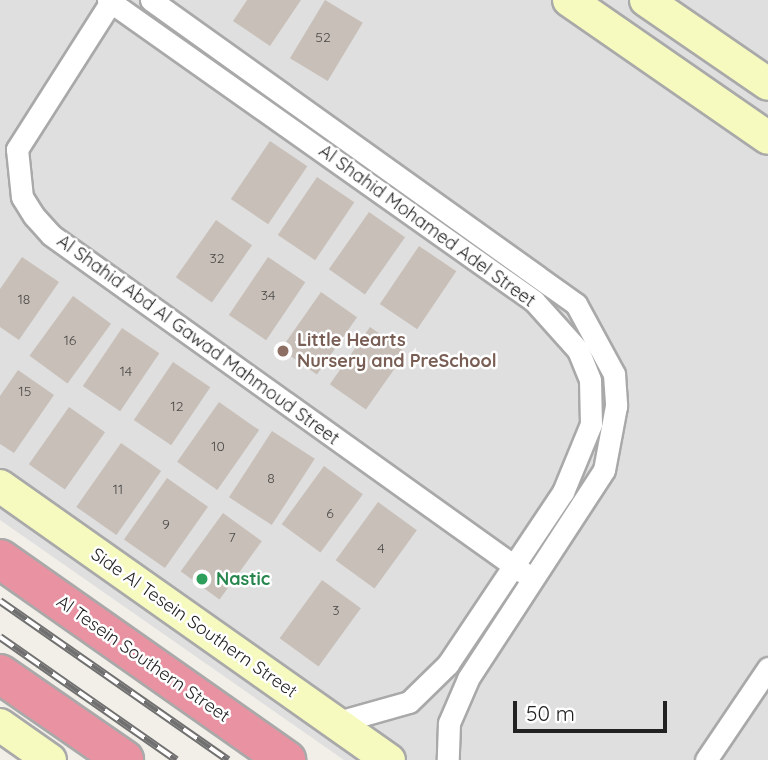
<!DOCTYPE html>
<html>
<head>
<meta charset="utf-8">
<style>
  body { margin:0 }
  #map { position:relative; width:768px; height:760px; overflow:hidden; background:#f2efe9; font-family:Quicksand,sans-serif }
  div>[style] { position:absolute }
  .residential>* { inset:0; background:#e0dfdf }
  .building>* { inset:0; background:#c7bfb8; transform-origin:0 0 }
  .roads { filter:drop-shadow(2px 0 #a9a9a9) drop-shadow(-2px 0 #a9a9a9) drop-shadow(0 2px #a9a9a9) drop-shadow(0 -2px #a9a9a9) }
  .street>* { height:21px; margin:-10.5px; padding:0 10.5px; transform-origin:10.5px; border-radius:10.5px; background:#fff }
  .secondary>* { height:32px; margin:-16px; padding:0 16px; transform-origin:16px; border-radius:16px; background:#f7fabf }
  .highway>* { height:38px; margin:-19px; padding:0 19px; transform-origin:19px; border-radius:19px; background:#e892a2 }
  .rail>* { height:8px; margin-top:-4px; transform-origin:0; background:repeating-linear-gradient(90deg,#fff 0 16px,#707070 0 32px); box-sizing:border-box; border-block:2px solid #707070 }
  .dots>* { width:19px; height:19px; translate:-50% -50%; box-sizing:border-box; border:4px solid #fff; border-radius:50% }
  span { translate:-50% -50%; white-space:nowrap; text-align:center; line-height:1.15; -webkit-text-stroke:5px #fff; paint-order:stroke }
  .number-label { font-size:14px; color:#4b4948 }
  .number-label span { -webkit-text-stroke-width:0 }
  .street-label { font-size:18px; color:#222 }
  .education-label { font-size:18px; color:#785e54; font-weight:700 }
  .left { translate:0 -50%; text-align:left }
  .leisure-label { font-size:18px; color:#27864d; font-weight:700 }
  .scale { position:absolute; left:513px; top:701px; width:154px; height:32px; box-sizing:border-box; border:4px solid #222; border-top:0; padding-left:9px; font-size:21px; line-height:24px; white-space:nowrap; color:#222; -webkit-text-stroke:5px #fff; paint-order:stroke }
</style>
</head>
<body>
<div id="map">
  <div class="residential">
    <div style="clip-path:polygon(0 0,768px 0,768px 760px,344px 760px,0 520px)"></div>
  </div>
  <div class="building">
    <div style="clip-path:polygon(247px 0,301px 0,270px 46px,233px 21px)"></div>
    <div style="left:325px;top:0;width:44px;height:68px;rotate:31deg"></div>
    <div style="left:270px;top:141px;width:45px;height:70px;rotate:34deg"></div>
    <div style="left:317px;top:177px;width:45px;height:70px;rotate:34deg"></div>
    <div style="left:369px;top:212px;width:44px;height:70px;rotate:35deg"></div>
    <div style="left:216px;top:220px;width:44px;height:70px;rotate:35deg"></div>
    <div style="left:419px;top:246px;width:45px;height:70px;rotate:34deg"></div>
    <div style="clip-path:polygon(22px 257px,59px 282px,19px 340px,0 327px,0 289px)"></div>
    <div style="left:268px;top:257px;width:45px;height:70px;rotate:34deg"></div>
    <div style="left:321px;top:292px;width:44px;height:70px;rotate:35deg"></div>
    <div style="left:73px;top:296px;width:47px;height:74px;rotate:36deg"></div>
    <div style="left:370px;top:327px;width:44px;height:70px;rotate:35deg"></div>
    <div style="left:122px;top:328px;width:45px;height:70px;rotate:34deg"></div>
    <div style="left:173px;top:362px;width:45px;height:70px;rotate:34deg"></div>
    <div style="clip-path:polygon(18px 370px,54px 395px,14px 453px,0 444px,0 396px)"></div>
    <div style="left:219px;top:402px;width:49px;height:73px;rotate:35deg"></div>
    <div style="left:69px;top:407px;width:44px;height:70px;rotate:35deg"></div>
    <div style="left:272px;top:431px;width:51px;height:79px;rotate:33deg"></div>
    <div style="left:121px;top:443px;width:49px;height:78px;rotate:35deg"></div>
    <div style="left:324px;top:466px;width:48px;height:72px;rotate:36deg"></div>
    <div style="left:167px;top:478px;width:50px;height:75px;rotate:35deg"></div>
    <div style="left:378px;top:502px;width:48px;height:72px;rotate:36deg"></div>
    <div style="left:223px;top:513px;width:48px;height:72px;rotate:36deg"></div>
    <div style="left:322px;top:580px;width:48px;height:72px;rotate:36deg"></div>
  </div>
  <div class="roads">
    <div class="street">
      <div style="left:108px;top:0;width:522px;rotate:35.24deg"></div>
      <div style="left:534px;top:301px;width:66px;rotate:48.1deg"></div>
      <div style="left:578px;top:350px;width:32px;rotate:68deg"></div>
      <div style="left:590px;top:380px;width:44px;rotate:88.7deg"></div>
      <div style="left:591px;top:424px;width:74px;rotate:112.4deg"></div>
      <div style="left:563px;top:492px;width:207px;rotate:123.8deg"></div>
      <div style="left:448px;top:664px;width:54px;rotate:135.7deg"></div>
      <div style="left:409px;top:702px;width:77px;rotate:164.2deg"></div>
      <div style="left:112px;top:0;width:177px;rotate:122.5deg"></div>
      <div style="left:17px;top:149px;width:48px;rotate:84.1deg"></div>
      <div style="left:22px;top:197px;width:22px;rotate:58deg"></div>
      <div style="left:34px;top:216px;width:25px;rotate:48deg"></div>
      <div style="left:51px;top:235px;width:581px;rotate:35.55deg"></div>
      <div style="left:151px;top:0;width:523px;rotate:35.58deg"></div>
      <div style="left:576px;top:304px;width:80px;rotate:61.5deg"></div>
      <div style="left:614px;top:374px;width:32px;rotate:86deg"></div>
      <div style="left:616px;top:406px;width:65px;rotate:100.6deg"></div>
      <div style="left:604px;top:470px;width:249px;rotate:123.1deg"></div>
      <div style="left:468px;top:679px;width:48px;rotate:113.4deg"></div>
      <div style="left:449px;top:723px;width:37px;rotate:92deg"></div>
      <div style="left:706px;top:760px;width:111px;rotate:-56deg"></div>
    </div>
    <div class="secondary">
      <div style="left:569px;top:0;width:242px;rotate:34.7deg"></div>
      <div style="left:646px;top:0;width:148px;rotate:34.5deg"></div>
      <div style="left:0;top:486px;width:476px;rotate:35.2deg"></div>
      <div style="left:0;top:725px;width:61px;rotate:35deg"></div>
    </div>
    <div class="highway">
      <div style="left:0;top:559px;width:350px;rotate:35.1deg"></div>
      <div style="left:0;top:674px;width:151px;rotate:34.7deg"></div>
    </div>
  </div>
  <div class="rail">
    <div style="left:0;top:601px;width:278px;rotate:34.9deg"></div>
    <div style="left:0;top:637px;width:215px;rotate:34.9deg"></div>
  </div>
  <div class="dots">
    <div style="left:283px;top:351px;background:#8d6e63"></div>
    <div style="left:202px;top:579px;background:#2e9e5b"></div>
  </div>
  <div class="number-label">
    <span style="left:323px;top:37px">52</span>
    <span style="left:217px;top:258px">32</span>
    <span style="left:268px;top:295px">34</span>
    <span style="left:24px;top:299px">18</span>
    <span style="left:70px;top:340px">16</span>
    <span style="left:126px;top:371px">14</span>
    <span style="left:25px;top:391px">15</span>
    <span style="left:177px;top:406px">12</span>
    <span style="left:218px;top:446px">10</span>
    <span style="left:271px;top:478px">8</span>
    <span style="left:118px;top:489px">11</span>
    <span style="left:330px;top:513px">6</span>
    <span style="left:166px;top:524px">9</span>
    <span style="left:232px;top:537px">7</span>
    <span style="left:381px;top:548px">4</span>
    <span style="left:336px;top:610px">3</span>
  </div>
  <div class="street-label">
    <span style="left:427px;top:226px;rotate:36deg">Al Shahid Mohamed Adel Street</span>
    <span style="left:198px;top:340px;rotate:36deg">Al Shahid Abd Al Gawad Mahmoud Street</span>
    <span style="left:194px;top:623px;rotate:35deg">Side Al Tesein Southern Street</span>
    <span style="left:143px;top:659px;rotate:35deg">Al Tesein Southern Street</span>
  </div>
  <div class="education-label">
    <span class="left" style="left:297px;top:351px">Little Hearts<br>Nursery and PreSchool</span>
  </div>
  <div class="leisure-label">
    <span class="left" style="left:216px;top:579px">Nastic</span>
  </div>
  <div class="scale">50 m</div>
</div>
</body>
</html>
